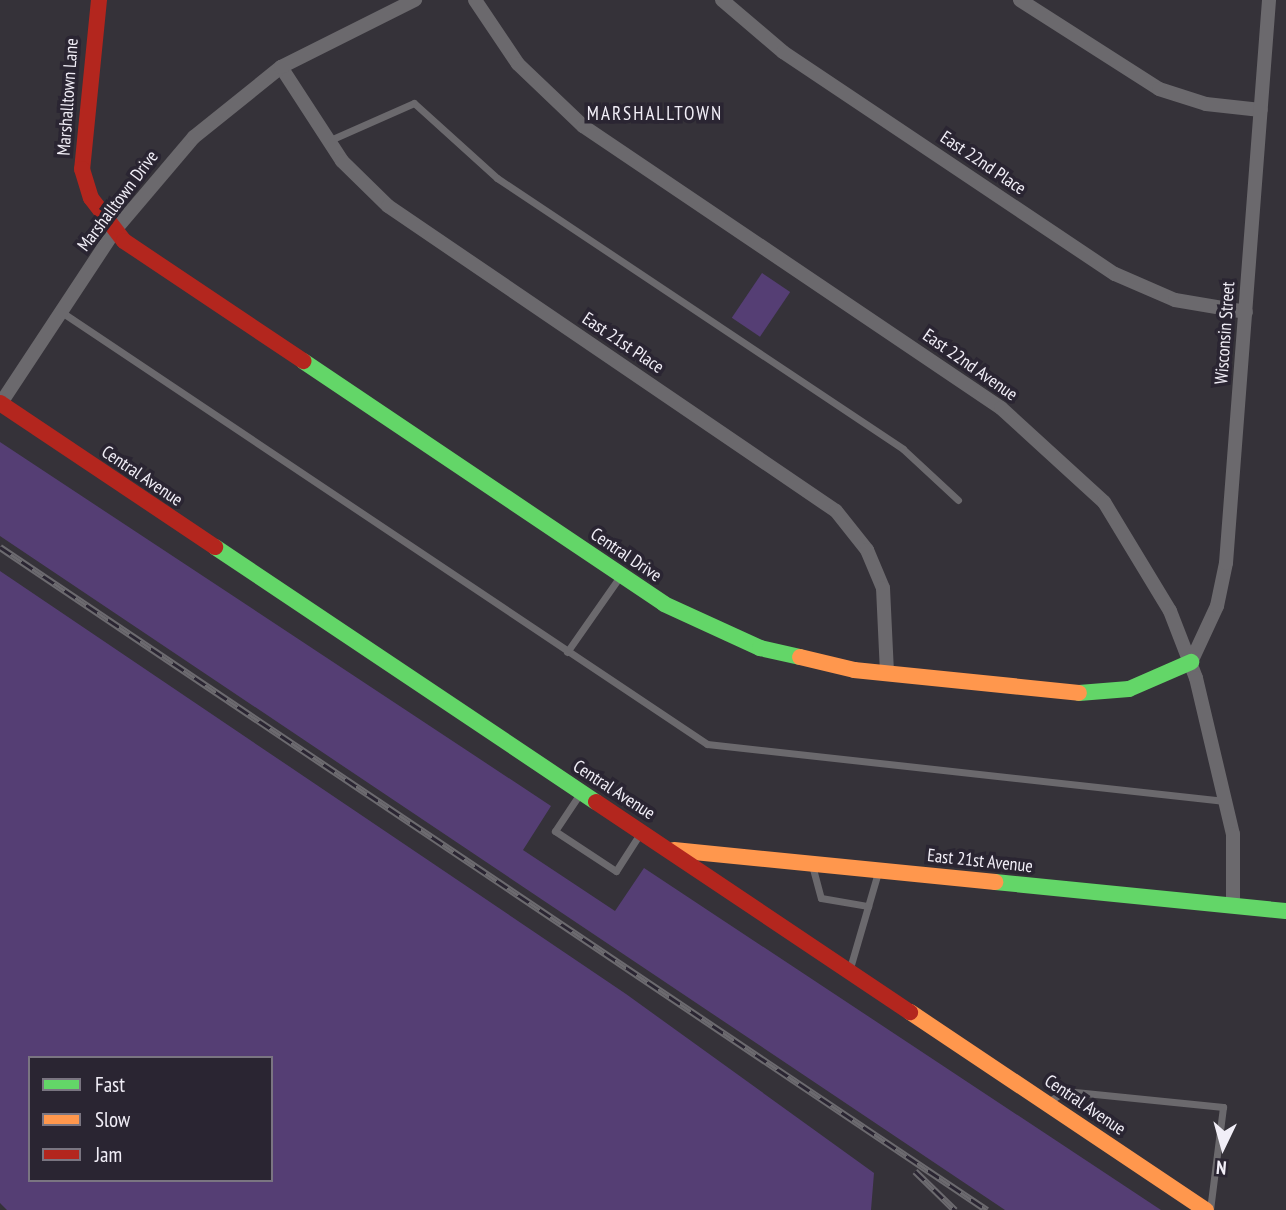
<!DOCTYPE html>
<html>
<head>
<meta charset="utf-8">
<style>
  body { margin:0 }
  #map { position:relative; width:1286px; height:1210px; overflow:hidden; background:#353239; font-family:"PT Sans Narrow",sans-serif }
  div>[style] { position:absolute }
  .green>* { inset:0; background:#553e74; transform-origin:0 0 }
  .lane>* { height:7px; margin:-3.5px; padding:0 3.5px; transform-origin:3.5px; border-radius:3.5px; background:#6b696d }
  .street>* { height:14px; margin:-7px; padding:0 7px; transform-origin:7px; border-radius:7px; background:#6b696d }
  .fast>* { height:16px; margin:-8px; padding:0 8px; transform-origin:8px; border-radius:8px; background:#63d668 }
  .slow>* { height:16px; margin:-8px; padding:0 8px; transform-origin:8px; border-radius:8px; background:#ff974d }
  .jam>* { height:16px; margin:-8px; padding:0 8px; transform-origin:8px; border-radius:8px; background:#b3261e }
  .rail>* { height:7px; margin-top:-3.5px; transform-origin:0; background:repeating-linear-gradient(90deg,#2a2532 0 13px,#6c6a6f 0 26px); box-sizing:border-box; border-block:2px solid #6c6a6f }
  span { translate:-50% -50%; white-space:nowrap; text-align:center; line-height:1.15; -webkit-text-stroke:7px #2a2532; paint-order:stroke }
  .street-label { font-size:18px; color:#f1eef7 }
  .neighbourhood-label { font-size:19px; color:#f1eef7; letter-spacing:2px }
  .legend { position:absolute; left:28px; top:1056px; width:245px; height:126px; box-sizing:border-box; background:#2a2532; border:2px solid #7a7581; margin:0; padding:9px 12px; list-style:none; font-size:21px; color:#f1eef7 }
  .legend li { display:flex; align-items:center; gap:14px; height:35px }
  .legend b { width:35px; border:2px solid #7a7581 }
  .north { position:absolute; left:1188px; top:1112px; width:70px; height:70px; -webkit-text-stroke:5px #2a2532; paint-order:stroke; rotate:185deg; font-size:19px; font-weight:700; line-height:28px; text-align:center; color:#f1eef7 }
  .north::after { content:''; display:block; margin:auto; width:24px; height:32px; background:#f1eef7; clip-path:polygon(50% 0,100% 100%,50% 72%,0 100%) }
</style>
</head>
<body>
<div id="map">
  <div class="green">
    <div style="left:762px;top:273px;width:34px;height:54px;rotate:34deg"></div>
    <div style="clip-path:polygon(0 442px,551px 806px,523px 850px,615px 911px,644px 868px,1161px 1210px,1005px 1210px,0 536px)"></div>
    <div style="clip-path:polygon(evenodd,0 571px,626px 994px,874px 1173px,871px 1210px,7px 1210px,0 1203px,0 571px,30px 1058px,271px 1058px,271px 1180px,30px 1180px,30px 1058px)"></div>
  </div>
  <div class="lane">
    <div style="left:328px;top:141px;width:94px;rotate:-23.8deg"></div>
    <div style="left:414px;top:103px;width:112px;rotate:42.1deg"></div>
    <div style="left:497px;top:178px;width:488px;rotate:33.7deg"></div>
    <div style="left:903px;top:449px;width:75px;rotate:42.8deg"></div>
    <div style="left:63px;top:313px;width:775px;rotate:33.79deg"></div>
    <div style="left:707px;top:744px;width:521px;rotate:6.28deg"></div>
    <div style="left:567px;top:652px;width:94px;rotate:-55deg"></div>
    <div style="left:581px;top:792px;width:47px;rotate:123.7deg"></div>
    <div style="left:555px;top:831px;width:73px;rotate:33.3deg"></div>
    <div style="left:616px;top:871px;width:43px;rotate:-57.4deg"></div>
    <div style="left:812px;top:865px;width:34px;rotate:75deg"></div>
    <div style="left:821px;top:898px;width:48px;rotate:9.7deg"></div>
    <div style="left:850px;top:968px;width:100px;rotate:-73.7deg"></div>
    <div style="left:1048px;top:1102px;width:20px;rotate:-33deg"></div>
    <div style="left:1065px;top:1091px;width:159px;rotate:5.8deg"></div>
    <div style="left:1223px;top:1107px;width:104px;rotate:97.2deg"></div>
  </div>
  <div class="street">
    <div style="left:475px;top:0;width:77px;rotate:56.1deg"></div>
    <div style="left:518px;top:64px;width:90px;rotate:43.6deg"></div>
    <div style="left:583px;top:126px;width:504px;rotate:34.01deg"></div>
    <div style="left:1001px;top:408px;width:139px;rotate:42.4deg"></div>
    <div style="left:1104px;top:502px;width:127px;rotate:58.8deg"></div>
    <div style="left:1170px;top:611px;width:72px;rotate:68.8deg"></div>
    <div style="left:1196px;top:678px;width:160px;rotate:76.7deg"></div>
    <div style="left:1233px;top:834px;width:72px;rotate:90deg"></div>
    <div style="left:722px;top:0;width:80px;rotate:40.4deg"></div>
    <div style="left:783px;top:52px;width:399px;rotate:33.8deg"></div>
    <div style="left:1115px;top:274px;width:65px;rotate:23.4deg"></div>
    <div style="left:1175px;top:300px;width:72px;rotate:9.6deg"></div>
    <div style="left:1020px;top:0;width:165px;rotate:32.6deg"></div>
    <div style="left:1159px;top:89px;width:49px;rotate:17.7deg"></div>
    <div style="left:1206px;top:104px;width:55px;rotate:6.2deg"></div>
    <div style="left:281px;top:67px;width:112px;rotate:57deg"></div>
    <div style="left:342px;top:161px;width:64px;rotate:44.4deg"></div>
    <div style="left:388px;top:206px;width:542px;rotate:34.25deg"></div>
    <div style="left:836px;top:511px;width:50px;rotate:51.5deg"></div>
    <div style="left:867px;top:550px;width:41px;rotate:67.2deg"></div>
    <div style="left:883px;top:588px;width:85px;rotate:87.3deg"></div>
    <div style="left:1px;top:403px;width:207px;rotate:-56.6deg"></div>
    <div style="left:115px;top:230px;width:122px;rotate:-49.7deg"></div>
    <div style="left:194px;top:137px;width:112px;rotate:-38.8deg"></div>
    <div style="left:281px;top:67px;width:150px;rotate:-26.6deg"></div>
    <div style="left:1191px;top:662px;width:62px;rotate:-65.1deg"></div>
    <div style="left:1217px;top:606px;width:44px;rotate:-78.2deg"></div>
    <div style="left:1226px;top:563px;width:565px;rotate:-85.63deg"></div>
  </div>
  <div class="fast">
    <div style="left:303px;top:361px;width:435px;rotate:33.9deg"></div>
    <div style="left:664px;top:604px;width:106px;rotate:24.6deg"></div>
    <div style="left:760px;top:648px;width:41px;rotate:12.7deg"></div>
    <div style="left:215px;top:547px;width:458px;rotate:33.8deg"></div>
    <div style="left:1079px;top:693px;width:50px;rotate:-4.6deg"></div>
    <div style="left:1129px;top:689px;width:68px;rotate:-23.5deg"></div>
    <div style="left:995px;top:882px;width:292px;rotate:5.7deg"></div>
  </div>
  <div class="slow">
    <div style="left:800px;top:657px;width:56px;rotate:13.5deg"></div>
    <div style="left:854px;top:670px;width:226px;rotate:5.8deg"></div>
    <div style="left:674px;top:850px;width:323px;rotate:5.7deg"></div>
    <div style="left:910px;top:1012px;width:356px;rotate:33.8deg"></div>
  </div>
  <div class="jam">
    <div style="left:99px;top:0;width:170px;rotate:95.7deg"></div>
    <div style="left:82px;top:169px;width:30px;rotate:73deg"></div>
    <div style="left:91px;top:198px;width:54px;rotate:52.5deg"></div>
    <div style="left:124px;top:241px;width:216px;rotate:33.8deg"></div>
    <div style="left:0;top:403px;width:259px;rotate:33.8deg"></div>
    <div style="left:596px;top:802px;width:378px;rotate:33.8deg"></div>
  </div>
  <div class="rail">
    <div style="left:0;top:547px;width:1189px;rotate:33.89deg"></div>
    <div style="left:915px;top:1171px;width:56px;rotate:44.3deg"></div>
  </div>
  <div class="street-label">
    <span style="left:68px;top:97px;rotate:-86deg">Marshalltown Lane</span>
    <span style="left:983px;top:163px;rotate:34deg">East 22nd Place</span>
    <span style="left:118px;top:201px;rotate:-53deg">Marshalltown Drive</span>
    <span style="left:1225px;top:333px;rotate:-86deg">Wisconsin Street</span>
    <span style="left:623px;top:343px;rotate:34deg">East 21st Place</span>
    <span style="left:970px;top:365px;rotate:35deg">East 22nd Avenue</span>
    <span style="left:142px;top:476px;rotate:34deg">Central Avenue</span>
    <span style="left:626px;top:555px;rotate:34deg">Central Drive</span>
    <span style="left:614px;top:790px;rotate:33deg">Central Avenue</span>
    <span style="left:980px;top:861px;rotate:6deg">East 21st Avenue</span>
    <span style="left:1085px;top:1105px;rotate:34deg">Central Avenue</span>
  </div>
  <div class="neighbourhood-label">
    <span style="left:655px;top:114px">MARSHALLTOWN</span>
  </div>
  <ul class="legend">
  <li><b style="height:9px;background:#63d668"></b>Fast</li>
  <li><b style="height:9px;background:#ff974d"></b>Slow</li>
  <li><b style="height:9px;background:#b3261e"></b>Jam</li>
  </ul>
  <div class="north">N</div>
</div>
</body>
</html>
